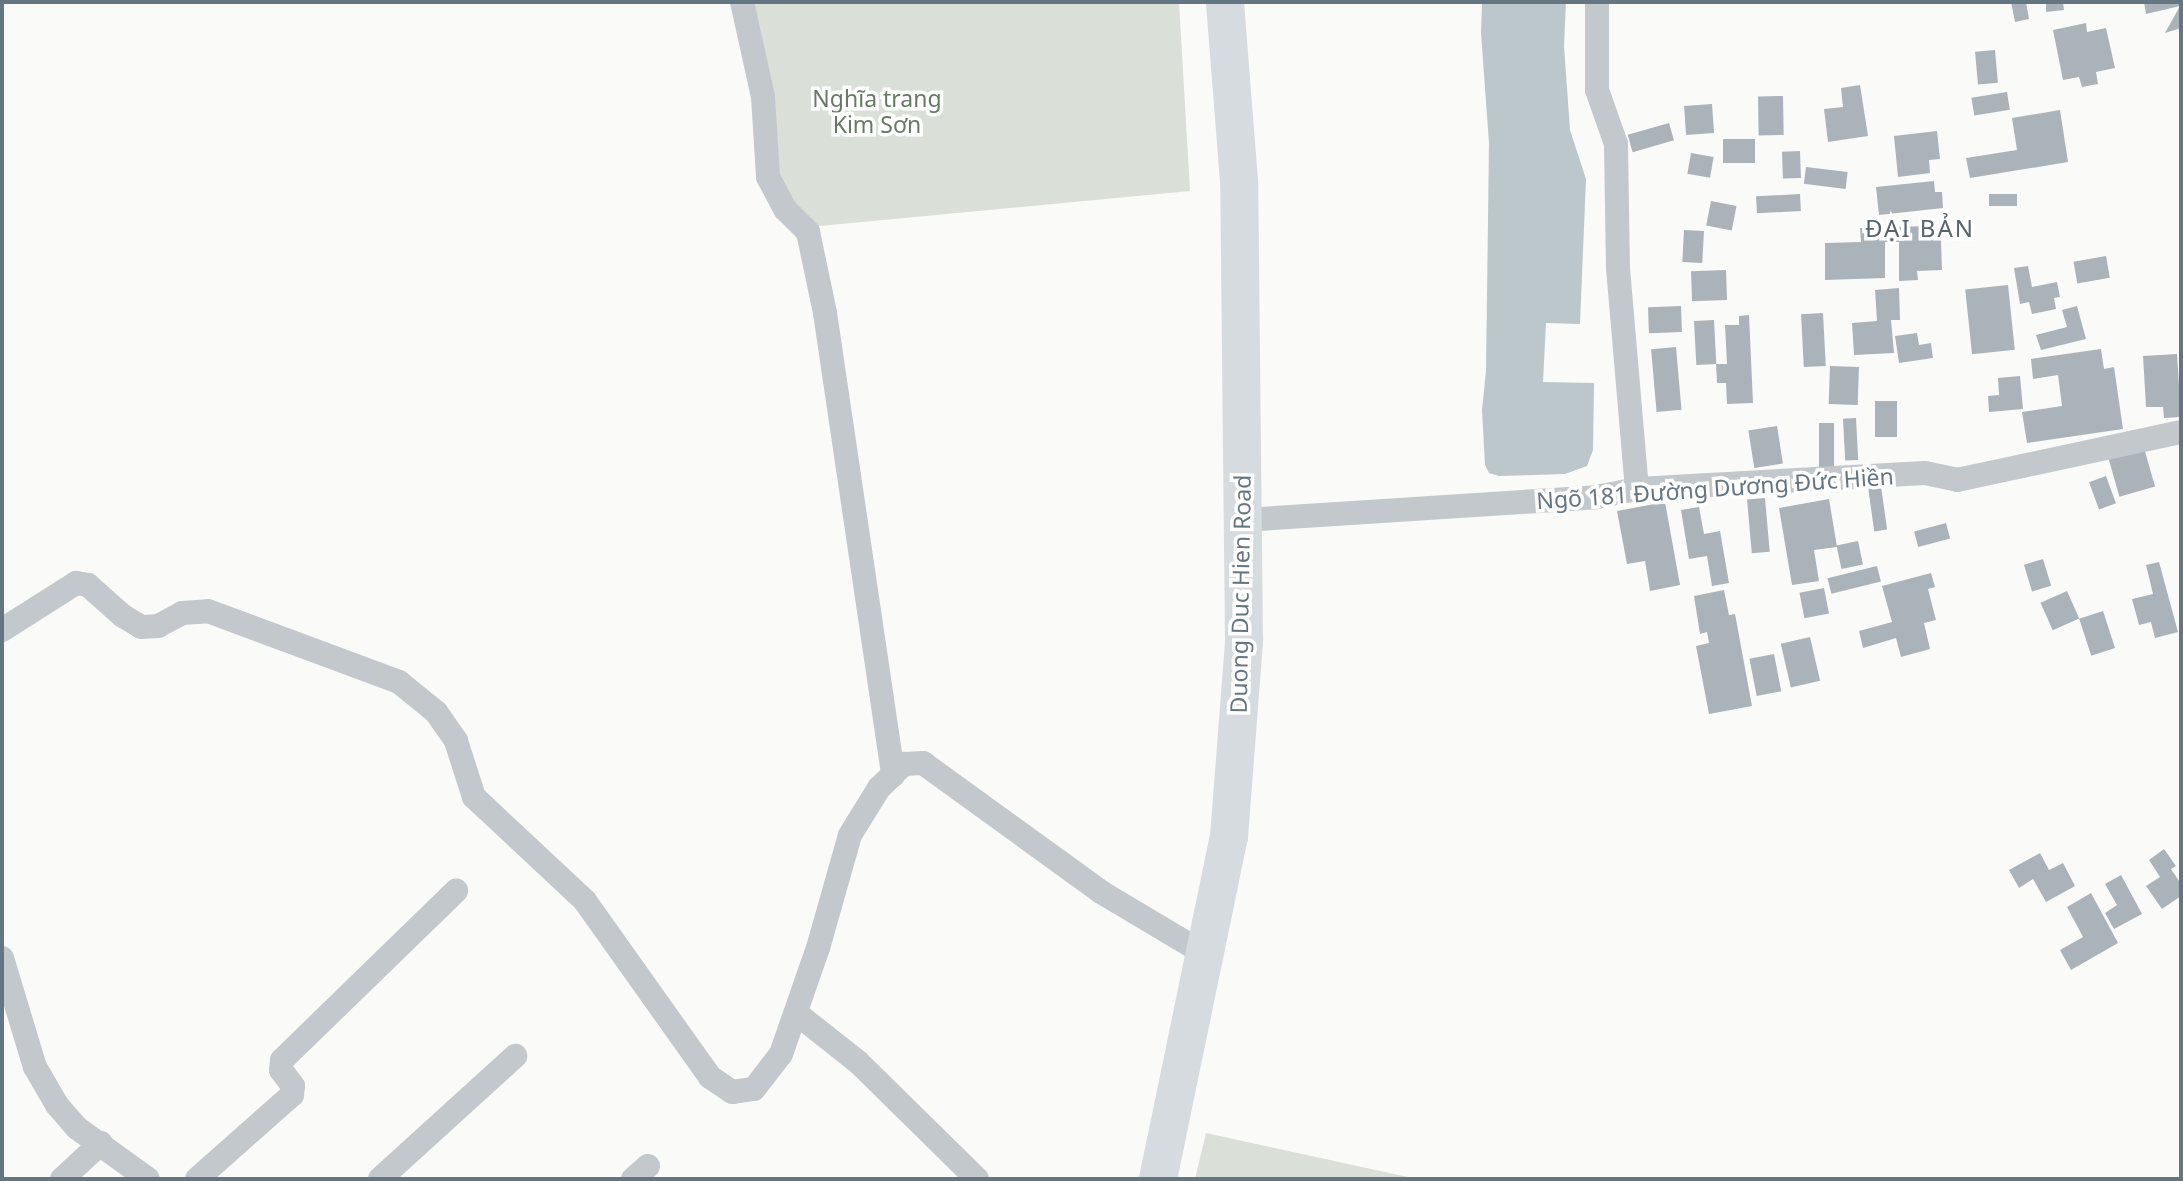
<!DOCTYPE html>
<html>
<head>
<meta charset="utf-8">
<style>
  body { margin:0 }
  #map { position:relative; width:2183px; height:1181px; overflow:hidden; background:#fafaf8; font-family:"Noto Sans",sans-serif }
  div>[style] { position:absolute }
  .green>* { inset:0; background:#dadfd7 }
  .water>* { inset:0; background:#bbc7cb }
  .building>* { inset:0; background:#aab3b9; transform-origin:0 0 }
  .street>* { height:24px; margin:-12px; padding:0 12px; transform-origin:12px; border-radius:12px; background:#c3c8cc }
  .highway>* { height:38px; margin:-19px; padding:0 19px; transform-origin:19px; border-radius:19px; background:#d6dbdf }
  span { translate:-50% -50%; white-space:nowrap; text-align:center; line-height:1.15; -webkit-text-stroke:7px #fff; paint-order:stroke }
  .park-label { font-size:23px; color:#687a64 }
  .street-label { font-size:23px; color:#657683 }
  .neighbourhood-label { font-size:24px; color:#57646e; letter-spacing:2px }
  .frame { position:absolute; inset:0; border:4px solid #657683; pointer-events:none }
</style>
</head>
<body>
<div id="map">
  <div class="green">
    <div style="clip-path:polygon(739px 2px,1179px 2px,1190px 191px,809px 227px,785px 209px)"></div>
    <div style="clip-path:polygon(1206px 1133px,1417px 1179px,1195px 1179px)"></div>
  </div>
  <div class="water">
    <div style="clip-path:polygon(1482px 2px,1566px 2px,1564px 46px,1570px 130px,1586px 179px,1580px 324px,1546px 323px,1543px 382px,1594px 383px,1593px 450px,1587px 466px,1565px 474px,1499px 476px,1489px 473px,1485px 465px,1482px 410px,1486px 371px,1489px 143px,1481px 33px)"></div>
  </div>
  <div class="building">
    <div style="clip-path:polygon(2011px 2px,2026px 2px,2029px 19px,2015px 22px)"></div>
    <div style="clip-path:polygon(2046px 2px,2063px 2px,2064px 10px,2046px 12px)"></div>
    <div style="clip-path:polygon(2144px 2px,2181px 2px,2181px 28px,2165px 33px,2180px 6px,2146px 14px)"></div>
    <div style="clip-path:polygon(2086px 23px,2087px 32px,2106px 28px,2115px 68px,2096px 72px,2098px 84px,2082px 87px,2079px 77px,2063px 80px,2053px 30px)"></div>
    <div style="left:1995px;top:50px;width:33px;height:20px;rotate:85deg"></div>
    <div style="clip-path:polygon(1860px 85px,1868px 136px,1828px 142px,1824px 109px,1843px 107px,1841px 88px)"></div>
    <div style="left:2007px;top:92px;width:18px;height:36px;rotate:81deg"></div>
    <div style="left:1783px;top:96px;width:39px;height:25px;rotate:89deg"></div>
    <div style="left:1712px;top:104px;width:29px;height:28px;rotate:86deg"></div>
    <div style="clip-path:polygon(2060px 110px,2068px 162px,1970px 178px,1966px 158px,2017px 150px,2012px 118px)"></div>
    <div style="left:1669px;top:123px;width:18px;height:43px;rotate:74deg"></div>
    <div style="clip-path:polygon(1937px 131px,1940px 159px,1929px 160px,1930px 173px,1898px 177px,1894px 136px)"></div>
    <div style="left:1723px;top:139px;width:32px;height:24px"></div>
    <div style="left:1800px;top:151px;width:27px;height:18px;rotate:88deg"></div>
    <div style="left:1691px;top:153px;width:23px;height:21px;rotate:10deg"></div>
    <div style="left:1806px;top:167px;width:42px;height:17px;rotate:7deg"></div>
    <div style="clip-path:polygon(1934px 181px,1935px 192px,1942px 192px,1943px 208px,1879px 215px,1876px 187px)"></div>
    <div style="left:1800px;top:194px;width:17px;height:44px;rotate:87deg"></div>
    <div style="left:1989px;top:194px;width:28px;height:12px"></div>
    <div style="left:1711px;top:201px;width:26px;height:25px;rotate:11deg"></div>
    <div style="clip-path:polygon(1930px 226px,1930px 240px,1941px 240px,1942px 270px,1917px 271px,1918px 280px,1899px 281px,1899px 242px,1885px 242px,1885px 278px,1825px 280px,1825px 243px,1861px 242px,1860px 228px)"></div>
    <div style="left:1684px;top:230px;width:20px;height:32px;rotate:3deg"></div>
    <div style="left:2106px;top:256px;width:22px;height:33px;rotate:80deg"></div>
    <div style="clip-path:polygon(2028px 266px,2032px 287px,2057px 282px,2060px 297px,2054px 298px,2056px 309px,2032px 314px,2029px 302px,2020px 304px,2014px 268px)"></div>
    <div style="left:1726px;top:270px;width:30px;height:35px;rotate:88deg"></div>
    <div style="left:2008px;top:285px;width:65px;height:43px;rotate:84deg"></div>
    <div style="clip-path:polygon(1899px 288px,1900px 320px,1891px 320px,1894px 353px,1854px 355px,1852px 323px,1877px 321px,1875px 290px)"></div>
    <div style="left:1681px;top:306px;width:26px;height:33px;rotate:88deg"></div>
    <div style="clip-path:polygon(2077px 306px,2086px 339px,2041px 350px,2036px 335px,2067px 327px,2062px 310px)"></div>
    <div style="left:1823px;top:313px;width:53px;height:22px;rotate:87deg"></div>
    <div style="clip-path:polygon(1749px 315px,1753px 403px,1727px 404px,1726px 383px,1717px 383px,1716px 364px,1727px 364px,1725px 325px,1739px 325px,1739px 316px)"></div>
    <div style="left:1714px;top:320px;width:44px;height:20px;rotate:87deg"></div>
    <div style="clip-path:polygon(1917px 333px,1919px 345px,1931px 343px,1933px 358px,1899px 363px,1895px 336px)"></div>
    <div style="left:1676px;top:347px;width:63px;height:25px;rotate:85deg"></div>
    <div style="clip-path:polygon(2101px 349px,2104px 369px,2114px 367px,2123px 429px,2027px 443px,2022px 412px,2062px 406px,2058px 375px,2033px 379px,2031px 359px)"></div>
    <div style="clip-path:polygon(2177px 354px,2181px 417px,2164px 418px,2163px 407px,2146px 407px,2143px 356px)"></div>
    <div style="left:1830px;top:366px;width:29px;height:38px;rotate:2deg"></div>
    <div style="clip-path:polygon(2020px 376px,2023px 409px,1989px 412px,1988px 396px,1999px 395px,1998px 378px)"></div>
    <div style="left:1875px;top:401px;width:22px;height:36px"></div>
    <div style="left:1856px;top:418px;width:42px;height:13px;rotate:87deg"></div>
    <div style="left:1819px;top:423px;width:15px;height:46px"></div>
    <div style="left:1777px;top:426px;width:38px;height:29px;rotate:81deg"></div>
    <div style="left:2144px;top:448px;width:40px;height:37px;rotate:74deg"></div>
    <div style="left:2106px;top:476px;width:29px;height:18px;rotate:70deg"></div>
    <div style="left:1881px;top:486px;width:44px;height:13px;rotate:82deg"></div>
    <div style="left:1765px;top:498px;width:54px;height:18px;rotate:85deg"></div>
    <div style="clip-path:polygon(1829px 499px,1837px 547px,1814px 550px,1819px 581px,1792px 585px,1779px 508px)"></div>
    <div style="clip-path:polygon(1665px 502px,1680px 585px,1650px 591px,1645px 561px,1627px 564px,1617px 511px)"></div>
    <div style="clip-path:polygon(1699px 507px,1704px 534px,1720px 531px,1729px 583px,1712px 586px,1707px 556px,1689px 559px,1681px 510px)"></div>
    <div style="left:1946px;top:523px;width:16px;height:33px;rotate:75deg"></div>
    <div style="left:1858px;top:541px;width:24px;height:22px;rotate:78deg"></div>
    <div style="left:2043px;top:559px;width:28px;height:20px;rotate:73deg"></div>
    <div style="clip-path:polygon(2159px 562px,2178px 632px,2155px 638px,2151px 622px,2139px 625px,2132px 599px,2153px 594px,2146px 565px)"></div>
    <div style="left:1877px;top:566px;width:16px;height:51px;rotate:76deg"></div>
    <div style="clip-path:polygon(1931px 573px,1935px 587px,1928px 589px,1936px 620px,1924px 623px,1930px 649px,1901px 657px,1896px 638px,1863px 648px,1859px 631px,1892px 622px,1882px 586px)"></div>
    <div style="left:1824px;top:588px;width:26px;height:25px;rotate:79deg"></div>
    <div style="clip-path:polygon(1724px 590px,1729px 615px,1735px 614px,1752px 706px,1709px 714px,1696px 646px,1709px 643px,1707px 632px,1700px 634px,1694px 596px)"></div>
    <div style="left:2067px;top:591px;width:30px;height:29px;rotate:66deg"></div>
    <div style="left:2103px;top:611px;width:39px;height:25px;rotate:72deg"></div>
    <div style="left:1810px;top:637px;width:45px;height:30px;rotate:77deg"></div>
    <div style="left:1774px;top:654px;width:38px;height:25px;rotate:79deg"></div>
    <div style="clip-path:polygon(2164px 849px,2176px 866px,2171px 869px,2181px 884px,2181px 896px,2162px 909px,2146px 886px,2160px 877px,2149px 860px)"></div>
    <div style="clip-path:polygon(2040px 853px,2049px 870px,2063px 863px,2075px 886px,2046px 902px,2033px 879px,2019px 888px,2009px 870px)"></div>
    <div style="clip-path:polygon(2121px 875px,2142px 914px,2114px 929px,2105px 913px,2117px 905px,2105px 884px)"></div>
    <div style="clip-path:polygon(2091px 893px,2118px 943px,2071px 970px,2060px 950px,2083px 937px,2067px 907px)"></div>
  </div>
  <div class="street">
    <div style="left:742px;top:2px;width:97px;rotate:77.5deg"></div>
    <div style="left:763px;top:97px;width:80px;rotate:86.4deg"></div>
    <div style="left:768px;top:177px;width:36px;rotate:62deg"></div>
    <div style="left:785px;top:209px;width:33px;rotate:45deg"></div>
    <div style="left:808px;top:232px;width:83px;rotate:78.1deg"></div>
    <div style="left:825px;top:313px;width:467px;rotate:81.6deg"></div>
    <div style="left:1597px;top:2px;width:88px;rotate:90deg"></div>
    <div style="left:1597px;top:90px;width:57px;rotate:70.6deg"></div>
    <div style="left:1616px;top:144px;width:124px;rotate:89.1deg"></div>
    <div style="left:1618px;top:268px;width:222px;rotate:85.1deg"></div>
    <div style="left:1244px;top:520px;width:353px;rotate:-3.7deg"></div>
    <div style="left:1596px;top:497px;width:42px;rotate:-11deg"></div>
    <div style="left:1637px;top:489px;width:288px;rotate:-3.2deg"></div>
    <div style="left:1925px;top:473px;width:33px;rotate:12deg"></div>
    <div style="left:1957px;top:480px;width:229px;rotate:-12.1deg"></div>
    <div style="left:2px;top:630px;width:88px;rotate:-32.4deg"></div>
    <div style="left:76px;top:583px;width:12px;rotate:9deg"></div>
    <div style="left:88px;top:585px;width:47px;rotate:41.5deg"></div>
    <div style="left:123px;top:616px;width:21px;rotate:31deg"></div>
    <div style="left:141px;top:627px;width:17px;rotate:-3deg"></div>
    <div style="left:158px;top:626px;width:27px;rotate:-28deg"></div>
    <div style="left:182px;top:613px;width:26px;rotate:-4deg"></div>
    <div style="left:208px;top:611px;width:204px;rotate:20.4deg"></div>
    <div style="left:399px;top:682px;width:48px;rotate:39deg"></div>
    <div style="left:436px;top:712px;width:35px;rotate:55deg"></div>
    <div style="left:456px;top:741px;width:59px;rotate:72.2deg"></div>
    <div style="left:474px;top:797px;width:152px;rotate:43.1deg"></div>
    <div style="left:585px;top:901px;width:216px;rotate:54.6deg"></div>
    <div style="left:710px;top:1077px;width:27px;rotate:34deg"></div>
    <div style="left:732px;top:1092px;width:22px;rotate:-8deg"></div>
    <div style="left:754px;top:1089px;width:44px;rotate:-52.4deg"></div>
    <div style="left:781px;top:1054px;width:112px;rotate:-70.8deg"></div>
    <div style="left:818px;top:948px;width:117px;rotate:-74.2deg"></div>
    <div style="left:850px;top:835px;width:55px;rotate:-58.3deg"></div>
    <div style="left:879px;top:788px;width:35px;rotate:-44deg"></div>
    <div style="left:904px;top:764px;width:19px;rotate:-3deg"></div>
    <div style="left:923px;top:763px;width:220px;rotate:35.9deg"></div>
    <div style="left:1101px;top:892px;width:121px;rotate:30.8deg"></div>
    <div style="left:2px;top:958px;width:114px;rotate:73.2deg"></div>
    <div style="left:35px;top:1067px;width:44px;rotate:59.9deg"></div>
    <div style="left:57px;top:1105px;width:30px;rotate:49deg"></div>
    <div style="left:77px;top:1128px;width:87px;rotate:35.7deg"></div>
    <div style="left:796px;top:1013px;width:79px;rotate:38.3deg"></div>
    <div style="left:858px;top:1062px;width:167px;rotate:44.5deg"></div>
    <div style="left:62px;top:1179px;width:53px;rotate:-42.7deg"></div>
    <div style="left:197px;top:1179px;width:127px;rotate:-41.5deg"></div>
    <div style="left:292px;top:1095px;width:9px;rotate:-84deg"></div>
    <div style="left:293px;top:1086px;width:20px;rotate:-127deg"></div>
    <div style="left:281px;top:1070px;width:10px;rotate:-84deg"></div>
    <div style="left:282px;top:1060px;width:243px;rotate:-44.2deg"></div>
    <div style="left:380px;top:1179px;width:183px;rotate:-42.3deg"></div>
    <div style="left:633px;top:1179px;width:20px;rotate:-41deg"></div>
  </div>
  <div class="highway">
    <div style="left:1158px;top:1179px;width:349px;rotate:-78.3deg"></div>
    <div style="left:1229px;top:837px;width:198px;rotate:-85.6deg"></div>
    <div style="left:1244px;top:640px;width:459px;rotate:-90.6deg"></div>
    <div style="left:1239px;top:181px;width:180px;rotate:-94.5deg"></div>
  </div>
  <div class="park-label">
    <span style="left:877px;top:111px">Nghĩa trang<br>Kim Sơn</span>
  </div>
  <div class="street-label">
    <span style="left:1715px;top:488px;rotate:-4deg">Ngõ 181 Đường Dương Đức Hiền</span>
    <span style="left:1240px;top:594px;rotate:-89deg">Duong Duc Hien Road</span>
  </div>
  <div class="neighbourhood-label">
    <span style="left:1920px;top:228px">ĐẠI BẢN</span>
  </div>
  <div class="frame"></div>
</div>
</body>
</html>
